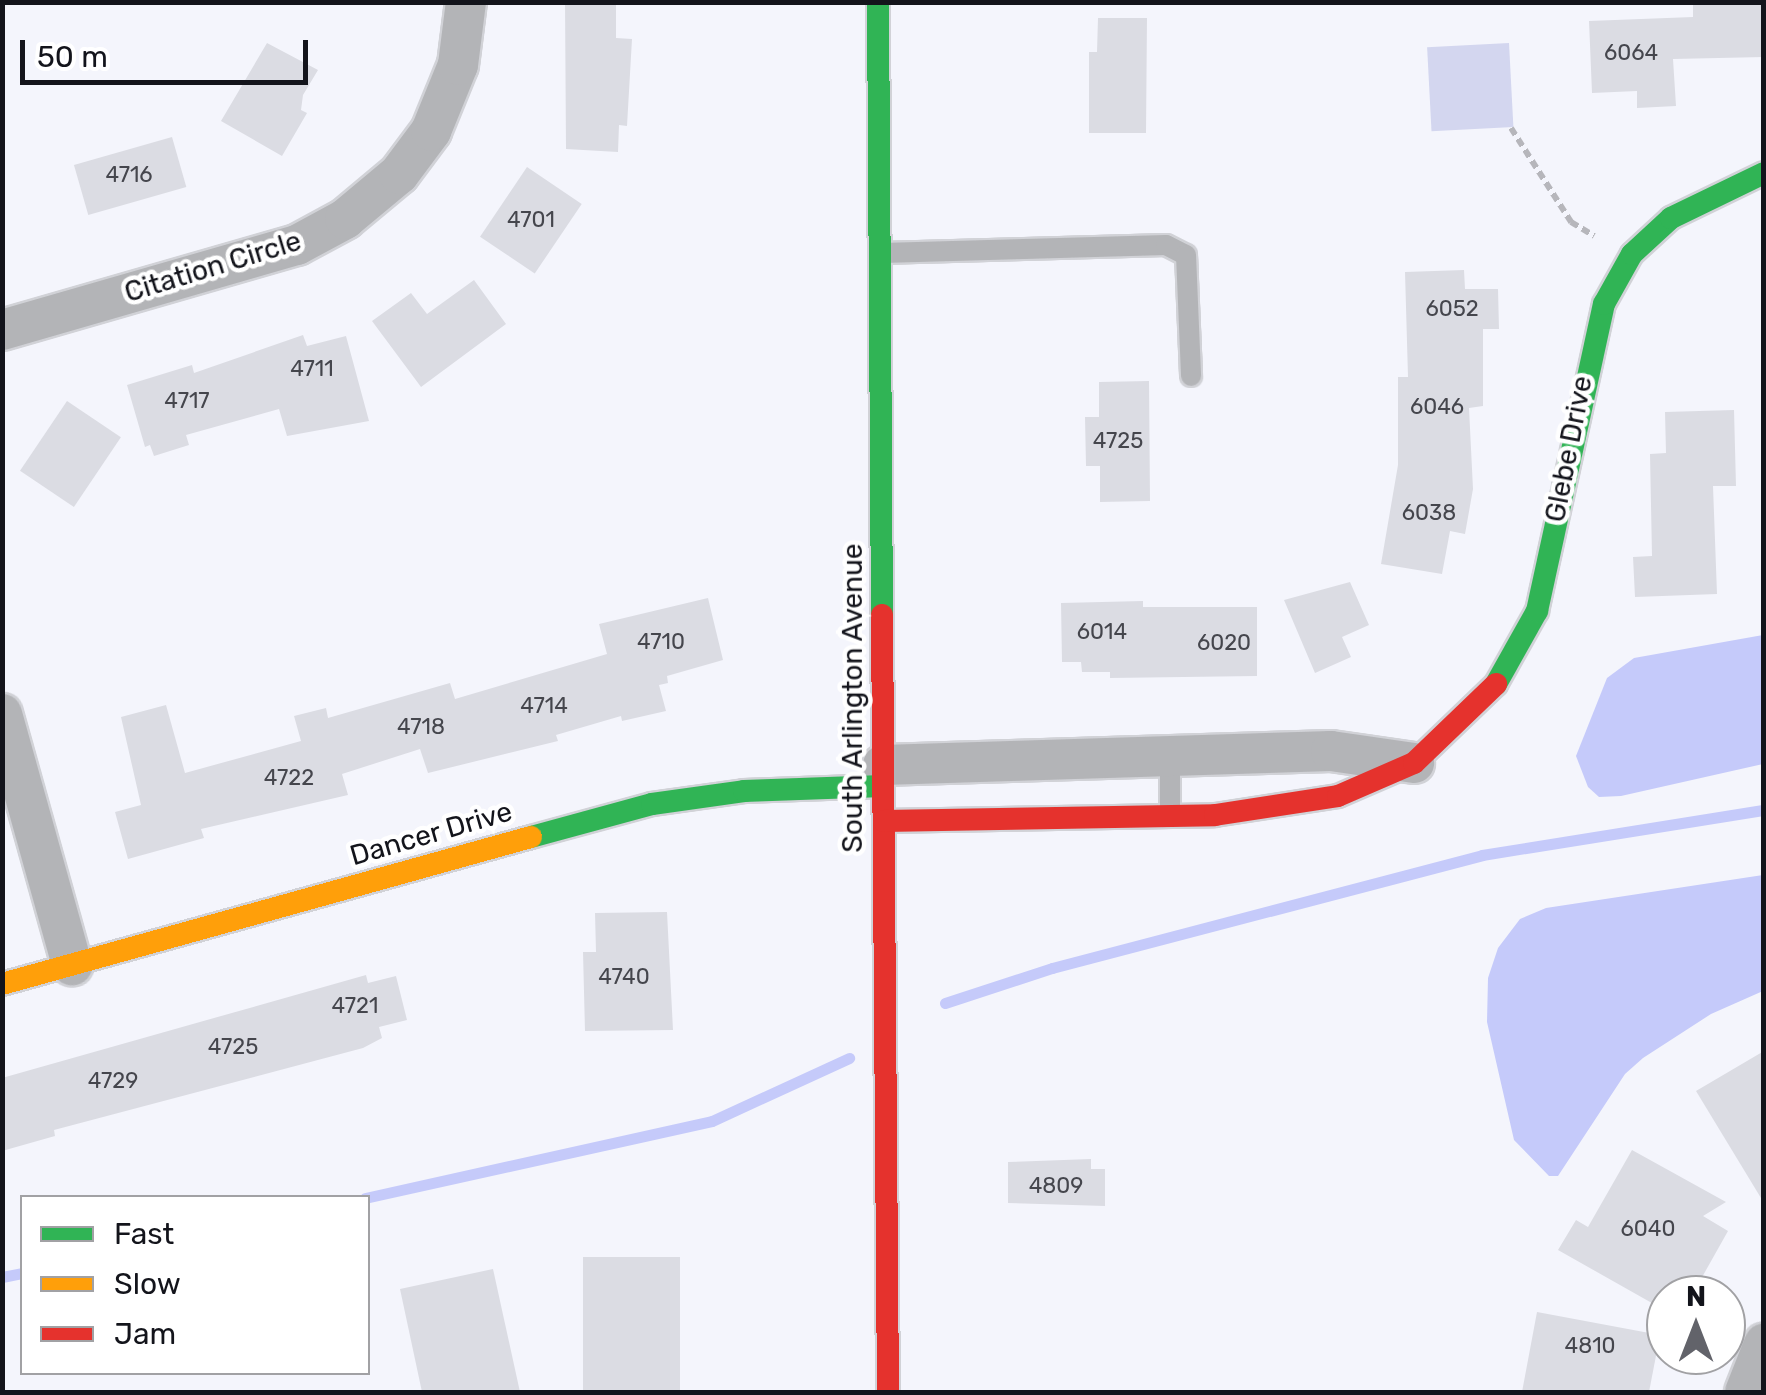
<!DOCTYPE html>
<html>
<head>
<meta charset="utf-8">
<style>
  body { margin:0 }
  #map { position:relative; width:1766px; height:1395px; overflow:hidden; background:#f4f5fc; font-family:Rubik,sans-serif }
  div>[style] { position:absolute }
  .green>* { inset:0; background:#d3d6ef; transform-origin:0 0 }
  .water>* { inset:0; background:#c5cafa }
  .stream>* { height:11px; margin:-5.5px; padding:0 5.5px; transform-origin:5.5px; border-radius:5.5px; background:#c5cafa }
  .building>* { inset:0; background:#dbdce3; transform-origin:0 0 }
  .path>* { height:6px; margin-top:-3px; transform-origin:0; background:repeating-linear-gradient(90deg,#b6b6bb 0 8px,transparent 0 13px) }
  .roads { filter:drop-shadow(2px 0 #d1d2d7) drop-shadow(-2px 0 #d1d2d7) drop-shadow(0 2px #d1d2d7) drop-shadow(0 -2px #d1d2d7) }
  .lane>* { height:20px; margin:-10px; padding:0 10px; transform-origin:10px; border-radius:10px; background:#b3b4b7 }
  .street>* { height:40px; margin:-20px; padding:0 20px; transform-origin:20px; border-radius:20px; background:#b3b4b7 }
  .fast>* { height:22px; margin:-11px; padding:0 11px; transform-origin:11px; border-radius:11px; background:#30b455 }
  .slow>* { height:22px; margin:-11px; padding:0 11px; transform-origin:11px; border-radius:11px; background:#ff9f0a }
  .jam>* { height:22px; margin:-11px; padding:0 11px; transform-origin:11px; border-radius:11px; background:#e5322d }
  span { translate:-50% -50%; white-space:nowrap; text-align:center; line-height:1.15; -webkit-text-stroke:9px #fff; paint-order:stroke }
  .number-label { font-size:22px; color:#45464d }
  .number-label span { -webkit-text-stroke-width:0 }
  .street-label { font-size:28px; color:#13141b }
  .frame { position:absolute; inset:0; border:5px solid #13141b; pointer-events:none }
  .legend { position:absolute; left:20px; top:1195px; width:350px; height:180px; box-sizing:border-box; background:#fff; border:2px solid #a1a1a4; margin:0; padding:12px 18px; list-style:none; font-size:30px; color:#13141b }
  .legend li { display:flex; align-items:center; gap:20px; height:50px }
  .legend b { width:50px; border:2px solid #a1a1a4 }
  .north { position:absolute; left:1646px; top:1275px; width:100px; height:100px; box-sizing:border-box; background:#fff; border:2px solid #a1a1a4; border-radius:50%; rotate:0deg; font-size:28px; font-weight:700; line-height:40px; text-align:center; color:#13141b }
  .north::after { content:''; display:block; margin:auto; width:35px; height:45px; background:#62636a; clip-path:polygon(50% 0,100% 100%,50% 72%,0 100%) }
  .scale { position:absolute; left:20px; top:40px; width:288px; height:45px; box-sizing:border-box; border:5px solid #13141b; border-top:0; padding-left:12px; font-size:30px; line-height:35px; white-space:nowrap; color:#13141b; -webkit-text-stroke:8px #fff; paint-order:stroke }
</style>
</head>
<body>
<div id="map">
  <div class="green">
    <div style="left:1509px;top:43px;width:84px;height:82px;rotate:87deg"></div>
  </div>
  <div class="water">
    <div style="clip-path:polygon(1763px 635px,1763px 764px,1621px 796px,1599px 797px,1588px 787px,1576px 756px,1607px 678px,1634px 658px)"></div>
    <div style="clip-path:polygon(1763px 875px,1763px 991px,1711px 1014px,1643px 1058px,1625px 1074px,1558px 1176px,1549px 1176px,1514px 1140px,1487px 1022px,1488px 978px,1498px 948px,1520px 919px,1546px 908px)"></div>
  </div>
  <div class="stream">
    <div style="left:945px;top:1003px;width:113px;rotate:-18.1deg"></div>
    <div style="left:1052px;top:968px;width:445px;rotate:-14.7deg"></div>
    <div style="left:1482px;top:855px;width:286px;rotate:-9.1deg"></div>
    <div style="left:365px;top:1198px;width:355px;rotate:-12.5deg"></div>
    <div style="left:712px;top:1121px;width:151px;rotate:-24.7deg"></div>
    <div style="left:2px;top:1277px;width:20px;rotate:-11deg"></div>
  </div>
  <div class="building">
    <div style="clip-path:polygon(565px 2px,616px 2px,616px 38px,632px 39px,627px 126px,619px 125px,618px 152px,566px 149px)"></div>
    <div style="clip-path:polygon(1693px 2px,1764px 2px,1764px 57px,1673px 59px,1676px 106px,1637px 108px,1637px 91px,1592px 93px,1589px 21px,1693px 17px)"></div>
    <div style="clip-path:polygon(1098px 18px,1147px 18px,1146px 133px,1089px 133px,1089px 52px,1097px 52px)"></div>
    <div style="clip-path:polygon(267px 43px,318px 70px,303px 95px,301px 110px,307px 113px,282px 156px,221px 121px)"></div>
    <div style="left:172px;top:137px;width:52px;height:102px;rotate:74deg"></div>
    <div style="left:527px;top:167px;width:66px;height:84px;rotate:34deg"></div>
    <div style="clip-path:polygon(1464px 270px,1465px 289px,1498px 289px,1499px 329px,1483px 329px,1483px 406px,1469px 408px,1473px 489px,1465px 534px,1450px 531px,1442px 574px,1381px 564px,1398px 465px,1398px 377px,1408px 377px,1405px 272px)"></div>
    <div style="clip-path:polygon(474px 280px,506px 324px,421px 387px,372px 321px,411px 293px,427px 314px)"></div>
    <div style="clip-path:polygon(303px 335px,307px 346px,346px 336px,369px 421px,287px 436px,279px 409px,186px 435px,189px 445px,154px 456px,150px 445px,145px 447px,127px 385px,192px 365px,194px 373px)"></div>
    <div style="clip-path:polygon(1149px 381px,1150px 501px,1100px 502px,1100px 466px,1086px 466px,1085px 417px,1099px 417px,1099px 382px)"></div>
    <div style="left:67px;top:401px;width:65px;height:84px;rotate:34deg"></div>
    <div style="clip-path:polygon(1734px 410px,1736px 486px,1713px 486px,1717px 594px,1635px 597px,1633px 557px,1652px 556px,1650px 454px,1666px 453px,1665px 412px)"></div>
    <div style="clip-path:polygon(1350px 582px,1369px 625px,1342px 637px,1351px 657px,1315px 673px,1284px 600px)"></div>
    <div style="clip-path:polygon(708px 598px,723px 660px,667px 676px,668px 683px,659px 685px,666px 711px,622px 721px,621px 716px,556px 735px,558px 741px,428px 773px,420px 749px,342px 774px,348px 795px,201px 829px,204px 838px,128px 859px,115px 812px,141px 805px,121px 717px,166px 705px,185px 773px,301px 741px,294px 716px,326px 708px,328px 718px,450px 683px,455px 699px,607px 654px,599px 624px)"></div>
    <div style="clip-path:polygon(1143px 601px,1143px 607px,1257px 607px,1257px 676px,1110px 678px,1110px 672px,1082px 672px,1081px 662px,1062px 662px,1061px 603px)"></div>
    <div style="clip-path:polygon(667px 912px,673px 1030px,585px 1031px,583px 952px,596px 952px,595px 913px)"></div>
    <div style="clip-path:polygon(366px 975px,368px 983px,396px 976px,407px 1020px,379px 1027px,382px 1038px,363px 1048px,54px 1130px,55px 1136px,2px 1151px,2px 1078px)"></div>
    <div style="clip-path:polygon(1764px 1051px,1764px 1203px,1696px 1091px)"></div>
    <div style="clip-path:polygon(1632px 1150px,1726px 1202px,1703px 1216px,1728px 1231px,1692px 1295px,1666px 1295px,1666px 1311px,1558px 1250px,1576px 1220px,1588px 1227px)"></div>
    <div style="clip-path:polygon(1091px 1159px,1091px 1169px,1105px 1169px,1105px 1206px,1008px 1203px,1008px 1162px)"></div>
    <div style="left:680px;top:1257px;width:135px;height:97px;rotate:90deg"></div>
    <div style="clip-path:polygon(493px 1269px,520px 1392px,422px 1392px,400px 1289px)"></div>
    <div style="clip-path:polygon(1537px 1312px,1660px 1335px,1649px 1392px,1522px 1392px)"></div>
  </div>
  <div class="path">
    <div style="left:1511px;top:128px;width:112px;rotate:57.4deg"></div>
    <div style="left:1571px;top:222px;width:27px;rotate:31deg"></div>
  </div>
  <div class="roads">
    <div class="lane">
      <div style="left:882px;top:253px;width:284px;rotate:-1.6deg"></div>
      <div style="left:1166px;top:245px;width:22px;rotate:27deg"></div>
      <div style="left:1186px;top:255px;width:121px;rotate:87.6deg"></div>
      <div style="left:1170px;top:757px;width:58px;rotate:90deg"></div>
    </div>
    <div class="street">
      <div style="left:2px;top:330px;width:307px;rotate:-16.1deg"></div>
      <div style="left:297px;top:245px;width:55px;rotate:-28.4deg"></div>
      <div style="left:345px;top:219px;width:70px;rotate:-39.8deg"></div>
      <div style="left:399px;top:174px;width:54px;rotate:-53.3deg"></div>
      <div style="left:431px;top:131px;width:71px;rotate:-67.8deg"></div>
      <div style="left:458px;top:65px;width:64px;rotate:-82.8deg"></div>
      <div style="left:2px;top:714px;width:261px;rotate:74.4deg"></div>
      <div style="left:883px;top:765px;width:448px;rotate:-1.8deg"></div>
      <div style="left:1331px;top:751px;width:84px;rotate:8.2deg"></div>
      <div style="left:1745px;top:1392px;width:52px;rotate:-68.4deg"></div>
    </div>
    <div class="fast">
      <div style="left:878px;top:2px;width:613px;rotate:89.63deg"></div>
      <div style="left:1496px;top:684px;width:84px;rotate:-60.7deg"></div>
      <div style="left:1537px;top:611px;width:314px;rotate:-77.7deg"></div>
      <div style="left:1604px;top:304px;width:57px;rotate:-60.8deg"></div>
      <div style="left:1632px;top:254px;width:53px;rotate:-42.7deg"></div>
      <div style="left:1671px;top:218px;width:103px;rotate:-25.8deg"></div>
      <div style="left:531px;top:837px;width:125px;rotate:-15.3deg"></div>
      <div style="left:652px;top:804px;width:93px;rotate:-8deg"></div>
      <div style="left:744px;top:791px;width:139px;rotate:-2.1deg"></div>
    </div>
    <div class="slow">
      <div style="left:2px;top:984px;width:549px;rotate:-15.53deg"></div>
    </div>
    <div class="jam">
      <div style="left:882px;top:615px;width:777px;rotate:89.56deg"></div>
      <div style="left:884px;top:821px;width:331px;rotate:-1deg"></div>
      <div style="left:1215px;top:815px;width:124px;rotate:-8.8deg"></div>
      <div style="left:1338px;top:796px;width:83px;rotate:-23.5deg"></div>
      <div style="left:1414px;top:763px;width:114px;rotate:-43.9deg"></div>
    </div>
  </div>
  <div class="number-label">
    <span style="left:1631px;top:53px">6064</span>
    <span style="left:129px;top:175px">4716</span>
    <span style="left:531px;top:220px">4701</span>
    <span style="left:1452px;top:309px">6052</span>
    <span style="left:312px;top:369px">4711</span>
    <span style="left:187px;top:401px">4717</span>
    <span style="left:1437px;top:407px">6046</span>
    <span style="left:1118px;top:441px">4725</span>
    <span style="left:1429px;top:513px">6038</span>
    <span style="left:1102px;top:632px">6014</span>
    <span style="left:661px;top:642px">4710</span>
    <span style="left:1224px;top:643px">6020</span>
    <span style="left:544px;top:706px">4714</span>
    <span style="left:421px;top:727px">4718</span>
    <span style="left:289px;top:778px">4722</span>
    <span style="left:624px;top:977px">4740</span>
    <span style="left:355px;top:1006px">4721</span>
    <span style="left:233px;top:1047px">4725</span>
    <span style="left:113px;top:1081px">4729</span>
    <span style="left:1056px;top:1186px">4809</span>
    <span style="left:1648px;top:1229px">6040</span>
    <span style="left:1590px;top:1346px">4810</span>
  </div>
  <div class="street-label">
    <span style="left:213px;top:267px;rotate:-17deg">Citation Circle</span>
    <span style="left:1569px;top:449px;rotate:-79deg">Glebe Drive</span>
    <span style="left:853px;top:698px;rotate:-90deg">South Arlington Avenue</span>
    <span style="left:431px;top:834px;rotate:-16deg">Dancer Drive</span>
  </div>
  <div class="frame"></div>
  <ul class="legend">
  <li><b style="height:12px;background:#30b455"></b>Fast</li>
  <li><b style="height:12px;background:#ff9f0a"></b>Slow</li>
  <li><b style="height:12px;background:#e5322d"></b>Jam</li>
  </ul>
  <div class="north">N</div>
  <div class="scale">50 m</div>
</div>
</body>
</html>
